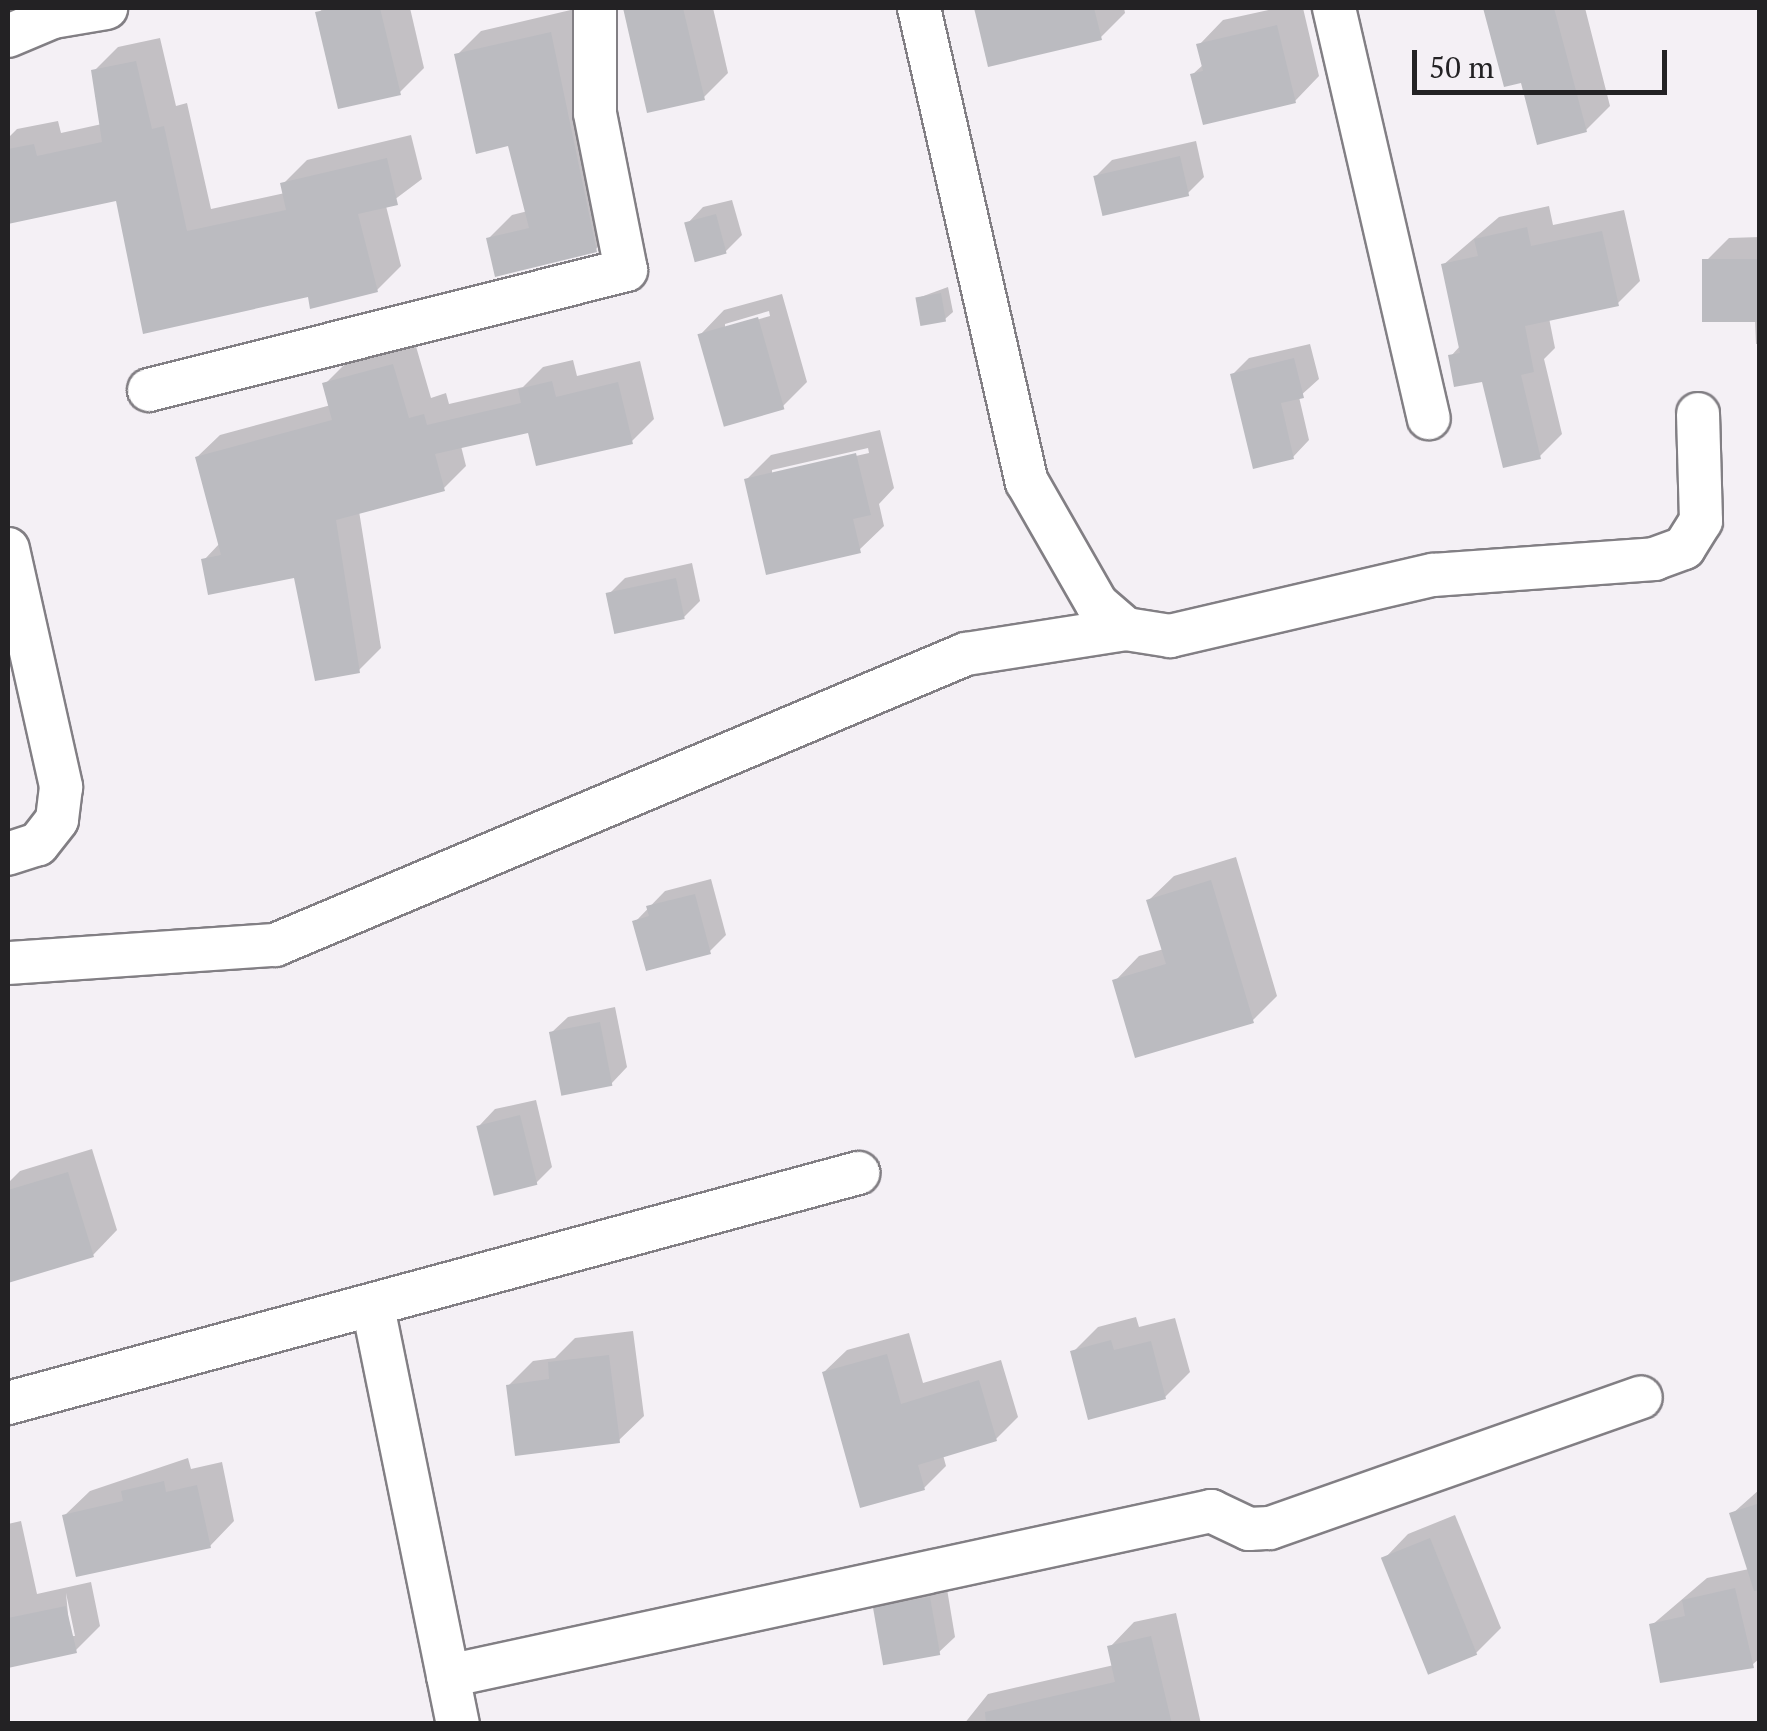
<!DOCTYPE html>
<html>
<head>
<meta charset="utf-8">
<style>
  body { margin:0 }
  #map { position:relative; width:1767px; height:1731px; overflow:hidden; background:#f4f0f5; font-family:"PT Serif",serif }
  div>[style] { position:absolute }
  .shadow>* { inset:0; background:#0003 }
  .building>* { inset:0; background:#bbbbc0; transform-origin:0 0 }
  .roads { filter:drop-shadow(2px 0 #827f84) drop-shadow(-2px 0 #827f84) drop-shadow(0 2px #827f84) drop-shadow(0 -2px #827f84) }
  .minor>* { height:42px; margin:-21px; padding:0 21px; transform-origin:21px; border-radius:21px; background:#fff }
  span { translate:-50% -50%; white-space:nowrap; text-align:center; line-height:1.15; -webkit-text-stroke:8px #f4f0f5; paint-order:stroke }
  .frame { position:absolute; inset:0; border:10px solid #232224; pointer-events:none }
  .scale { position:absolute; left:1412px; top:50px; width:255px; height:45px; box-sizing:border-box; border:5px solid #232224; border-top:0; padding-left:12px; font-size:30px; line-height:35px; white-space:nowrap; color:#232224; -webkit-text-stroke:8px #f4f0f5; paint-order:stroke }
</style>
</head>
<body>
<div id="map">
  <div class="shadow">
    <div style="clip-path:polygon(324px 8px,410px 8px,424px 68px,400px 92px,318px 13px)"></div>
    <div style="clip-path:polygon(625px 8px,713px 8px,728px 73px,703px 98px,649px 110px)"></div>
    <div style="clip-path:polygon(977px 8px,1124px 8px,1125px 13px,1100px 38px,990px 64px)"></div>
    <div style="clip-path:polygon(1278px 8px,1303px 8px,1319px 76px,1295px 101px,1193px 74px,1204px 64px,1199px 45px,1223px 20px)"></div>
    <div style="clip-path:polygon(1486px 8px,1585px 8px,1610px 106px,1586px 130px,1523px 80px,1506px 84px)"></div>
    <div style="clip-path:polygon(575px 9px,620px 225px,596px 249px,488px 239px,512px 215px,528px 211px,510px 143px,457px 55px,481px 31px)"></div>
    <div style="clip-path:polygon(160px 38px,176px 106px,187px 103px,211px 209px,285px 193px,283px 184px,307px 160px,411px 135px,422px 179px,386px 206px,401px 266px,377px 290px,309px 294px,118px 198px,8px 221px,8px 138px,17px 129px,58px 121px,61px 133px,102px 124px,94px 71px,118px 47px)"></div>
    <div style="clip-path:polygon(1196px 141px,1204px 177px,1188px 193px,1095px 177px,1112px 160px)"></div>
    <div style="clip-path:polygon(732px 200px,742px 235px,725px 252px,687px 224px,703px 207px)"></div>
    <div style="clip-path:polygon(1549px 206px,1553px 225px,1624px 210px,1640px 281px,1617px 304px,1549px 318px,1555px 348px,1544px 359px,1562px 434px,1539px 457px,1484px 379px,1451px 356px,1461px 345px,1443px 265px,1499px 217px)"></div>
    <div style="clip-path:polygon(1760px 237px,1760px 344px,1756px 344px,1755px 320px,1704px 263px,1729px 238px)"></div>
    <div style="clip-path:polygon(948px 287px,953px 312px,945px 319px,918px 298px)"></div>
    <div style="clip-path:polygon(evenodd,782px 294px,807px 382px,782px 407px,700px 335px,724px 310px,782px 294px,769px 311px,770px 316px,725px 329px,725px 324px,769px 311px)"></div>
    <div style="clip-path:polygon(415px 343px,431px 398px,446px 393px,449px 404px,523px 387px,543px 367px,573px 360px,577px 376px,640px 361px,654px 419px,632px 441px,530px 430px,461px 446px,466px 466px,444px 488px,359px 511px,381px 648px,358px 671px,296px 575px,204px 560px,220px 543px,197px 457px,220px 435px,331px 405px,325px 384px,347px 362px)"></div>
    <div style="clip-path:polygon(1310px 344px,1319px 379px,1299px 397px,1309px 440px,1293px 457px,1233px 374px,1249px 358px)"></div>
    <div style="clip-path:polygon(evenodd,880px 430px,894px 488px,879px 504px,884px 526px,859px 550px,746px 480px,771px 455px,880px 430px,868px 448px,869px 453px,772px 475px,772px 470px,868px 448px)"></div>
    <div style="clip-path:polygon(692px 563px,700px 601px,684px 617px,609px 594px,625px 578px)"></div>
    <div style="clip-path:polygon(1236px 857px,1277px 996px,1252px 1021px,1115px 981px,1139px 956px,1164px 949px,1149px 900px,1174px 876px)"></div>
    <div style="clip-path:polygon(711px 879px,726px 935px,710px 951px,635px 922px,665px 891px)"></div>
    <div style="clip-path:polygon(615px 1007px,627px 1067px,611px 1084px,551px 1033px,568px 1017px)"></div>
    <div style="clip-path:polygon(536px 1100px,552px 1167px,536px 1183px,479px 1126px,495px 1109px)"></div>
    <div style="clip-path:polygon(92px 1149px,117px 1230px,93px 1255px,8px 1281px,8px 1183px,20px 1171px)"></div>
    <div style="clip-path:polygon(1136px 1317px,1139px 1327px,1175px 1318px,1190px 1372px,1165px 1397px,1073px 1352px,1098px 1327px)"></div>
    <div style="clip-path:polygon(633px 1331px,644px 1416px,619px 1440px,508px 1386px,533px 1361px,555px 1358px,575px 1338px)"></div>
    <div style="clip-path:polygon(909px 1333px,923px 1383px,1001px 1360px,1018px 1417px,996px 1439px,943px 1455px,946px 1466px,924px 1488px,824px 1372px,847px 1350px)"></div>
    <div style="clip-path:polygon(188px 1458px,191px 1469px,222px 1462px,234px 1521px,210px 1546px,65px 1515px,90px 1491px)"></div>
    <div style="clip-path:polygon(1760px 1489px,1760px 1658px,1752px 1665px,1652px 1625px,1707px 1578px,1749px 1569px,1732px 1514px)"></div>
    <div style="clip-path:polygon(1455px 1515px,1501px 1628px,1476px 1653px,1384px 1559px,1408px 1534px)"></div>
    <div style="clip-path:polygon(evenodd,21px 1521px,37px 1594px,91px 1582px,100px 1626px,75px 1651px,8px 1665px,8px 1524px,21px 1521px,66px 1593px,75px 1636px,70px 1636px,66px 1593px)"></div>
    <div style="clip-path:polygon(946px 1583px,955px 1637px,938px 1653px,876px 1610px,892px 1594px)"></div>
    <div style="clip-path:polygon(1176px 1613px,1201px 1724px,964px 1724px,988px 1694px,1114px 1665px,1110px 1647px,1134px 1622px)"></div>
  </div>
  <div class="building">
    <div style="clip-path:polygon(335px 8px,380px 8px,401px 95px,338px 109px,315px 12px)"></div>
    <div style="clip-path:polygon(623px 8px,683px 8px,705px 100px,647px 113px)"></div>
    <div style="clip-path:polygon(974px 8px,1094px 8px,1102px 40px,988px 67px)"></div>
    <div style="clip-path:polygon(1483px 8px,1554px 8px,1587px 132px,1537px 145px,1521px 83px,1504px 87px)"></div>
    <div style="clip-path:polygon(1277px 25px,1296px 103px,1203px 125px,1190px 74px,1203px 71px,1196px 44px)"></div>
    <div style="clip-path:polygon(551px 32px,597px 252px,495px 277px,486px 238px,529px 228px,508px 146px,476px 154px,454px 54px)"></div>
    <div style="clip-path:polygon(136px 61px,152px 129px,164px 126px,187px 231px,286px 210px,280px 183px,387px 158px,398px 205px,358px 214px,378px 292px,310px 309px,308px 297px,143px 334px,116px 201px,8px 224px,8px 149px,34px 144px,37px 156px,102px 142px,91px 70px)"></div>
    <div style="left:1180px;top:156px;width:41px;height:89px;rotate:77deg"></div>
    <div style="left:716px;top:214px;width:41px;height:33px;rotate:75deg"></div>
    <div style="clip-path:polygon(1527px 227px,1531px 246px,1602px 231px,1619px 306px,1525px 326px,1534px 372px,1521px 375px,1541px 459px,1503px 468px,1482px 382px,1454px 387px,1448px 355px,1460px 353px,1441px 264px,1478px 256px,1474px 239px)"></div>
    <div style="left:1760px;top:259px;width:63px;height:58px;rotate:90deg"></div>
    <div style="left:941px;top:293px;width:29px;height:26px;rotate:80deg"></div>
    <div style="left:758px;top:317px;width:96px;height:63px;rotate:74deg"></div>
    <div style="clip-path:polygon(1294px 358px,1304px 398px,1281px 403px,1294px 459px,1253px 469px,1230px 374px)"></div>
    <div style="clip-path:polygon(393px 364px,409px 418px,424px 414px,427px 425px,521px 403px,518px 389px,552px 381px,556px 397px,618px 382px,633px 444px,536px 466px,528px 433px,435px 454px,445px 491px,336px 520px,360px 673px,315px 681px,294px 578px,208px 595px,201px 559px,221px 555px,195px 457px,332px 420px,322px 383px)"></div>
    <div style="clip-path:polygon(856px 453px,871px 515px,853px 519px,861px 553px,766px 575px,744px 479px)"></div>
    <div style="left:676px;top:578px;width:42px;height:72px;rotate:78deg"></div>
    <div style="clip-path:polygon(1211px 880px,1254px 1023px,1135px 1058px,1112px 980px,1166px 964px,1146px 900px)"></div>
    <div style="clip-path:polygon(695px 894px,711px 954px,646px 971px,632px 921px,649px 916px,646px 906px)"></div>
    <div style="left:600px;top:1022px;width:65px;height:52px;rotate:79deg"></div>
    <div style="left:520px;top:1115px;width:72px;height:45px;rotate:76deg"></div>
    <div style="clip-path:polygon(68px 1172px,94px 1257px,8px 1283px,8px 1190px)"></div>
    <div style="clip-path:polygon(1111px 1340px,1114px 1350px,1151px 1341px,1166px 1399px,1088px 1420px,1070px 1351px)"></div>
    <div style="clip-path:polygon(887px 1354px,901px 1404px,979px 1380px,997px 1441px,918px 1465px,925px 1490px,860px 1508px,822px 1372px)"></div>
    <div style="clip-path:polygon(609px 1355px,620px 1443px,515px 1456px,506px 1385px,549px 1379px,548px 1362px)"></div>
    <div style="clip-path:polygon(164px 1481px,166px 1492px,197px 1485px,211px 1548px,76px 1577px,62px 1515px,123px 1501px,121px 1491px)"></div>
    <div style="clip-path:polygon(1760px 1503px,1760px 1590px,1754px 1591px,1729px 1513px)"></div>
    <div style="left:1430px;top:1538px;width:126px;height:53px;rotate:68deg"></div>
    <div style="clip-path:polygon(1735px 1588px,1754px 1668px,1660px 1683px,1649px 1624px,1685px 1616px,1682px 1600px)"></div>
    <div style="left:930px;top:1597px;width:59px;height:58px;rotate:80deg"></div>
    <div style="clip-path:polygon(66px 1606px,77px 1653px,8px 1668px,8px 1618px)"></div>
    <div style="clip-path:polygon(1151px 1636px,1172px 1724px,986px 1724px,985px 1712px,1115px 1682px,1107px 1646px)"></div>
  </div>
  <div class="roads">
    <div class="minor">
      <div style="left:919px;top:8px;width:486px;rotate:77.2deg"></div>
      <div style="left:1027px;top:482px;width:141px;rotate:60.2deg"></div>
      <div style="left:1097px;top:604px;width:38px;rotate:41deg"></div>
      <div style="left:1126px;top:629px;width:45px;rotate:9deg"></div>
      <div style="left:1170px;top:636px;width:270px;rotate:-13.1deg"></div>
      <div style="left:1433px;top:575px;width:222px;rotate:-4.1deg"></div>
      <div style="left:1654px;top:559px;width:32px;rotate:-20deg"></div>
      <div style="left:1684px;top:548px;width:32px;rotate:-58deg"></div>
      <div style="left:1701px;top:521px;width:107px;rotate:-91.6deg"></div>
      <div style="left:1334px;top:8px;width:421px;rotate:77deg"></div>
      <div style="left:8px;top:36px;width:49px;rotate:-22.9deg"></div>
      <div style="left:53px;top:17px;width:54px;rotate:-9.6deg"></div>
      <div style="left:149px;top:390px;width:492px;rotate:-14.1deg"></div>
      <div style="left:626px;top:270px;width:160px;rotate:-101.2deg"></div>
      <div style="left:595px;top:113px;width:105px;rotate:-90deg"></div>
      <div style="left:8px;top:549px;width:244px;rotate:77.4deg"></div>
      <div style="left:61px;top:787px;width:33px;rotate:97deg"></div>
      <div style="left:57px;top:820px;width:31px;rotate:128deg"></div>
      <div style="left:38px;top:844px;width:32px;rotate:162deg"></div>
      <div style="left:8px;top:963px;width:268px;rotate:-3.9deg"></div>
      <div style="left:275px;top:945px;width:750px;rotate:-22.84deg"></div>
      <div style="left:966px;top:654px;width:162px;rotate:-8.9deg"></div>
      <div style="left:373px;top:1307px;width:426px;rotate:78.5deg"></div>
      <div style="left:8px;top:1403px;width:881px;rotate:-15.14deg"></div>
      <div style="left:448px;top:1676px;width:781px;rotate:-12.2deg"></div>
      <div style="left:1211px;top:1511px;width:42px;rotate:25.3deg"></div>
      <div style="left:1249px;top:1529px;width:21px;rotate:-3deg"></div>
      <div style="left:1270px;top:1528px;width:393px;rotate:-19.4deg"></div>
    </div>
  </div>
  <div class="frame"></div>
  <div class="scale">50 m</div>
</div>
</body>
</html>
